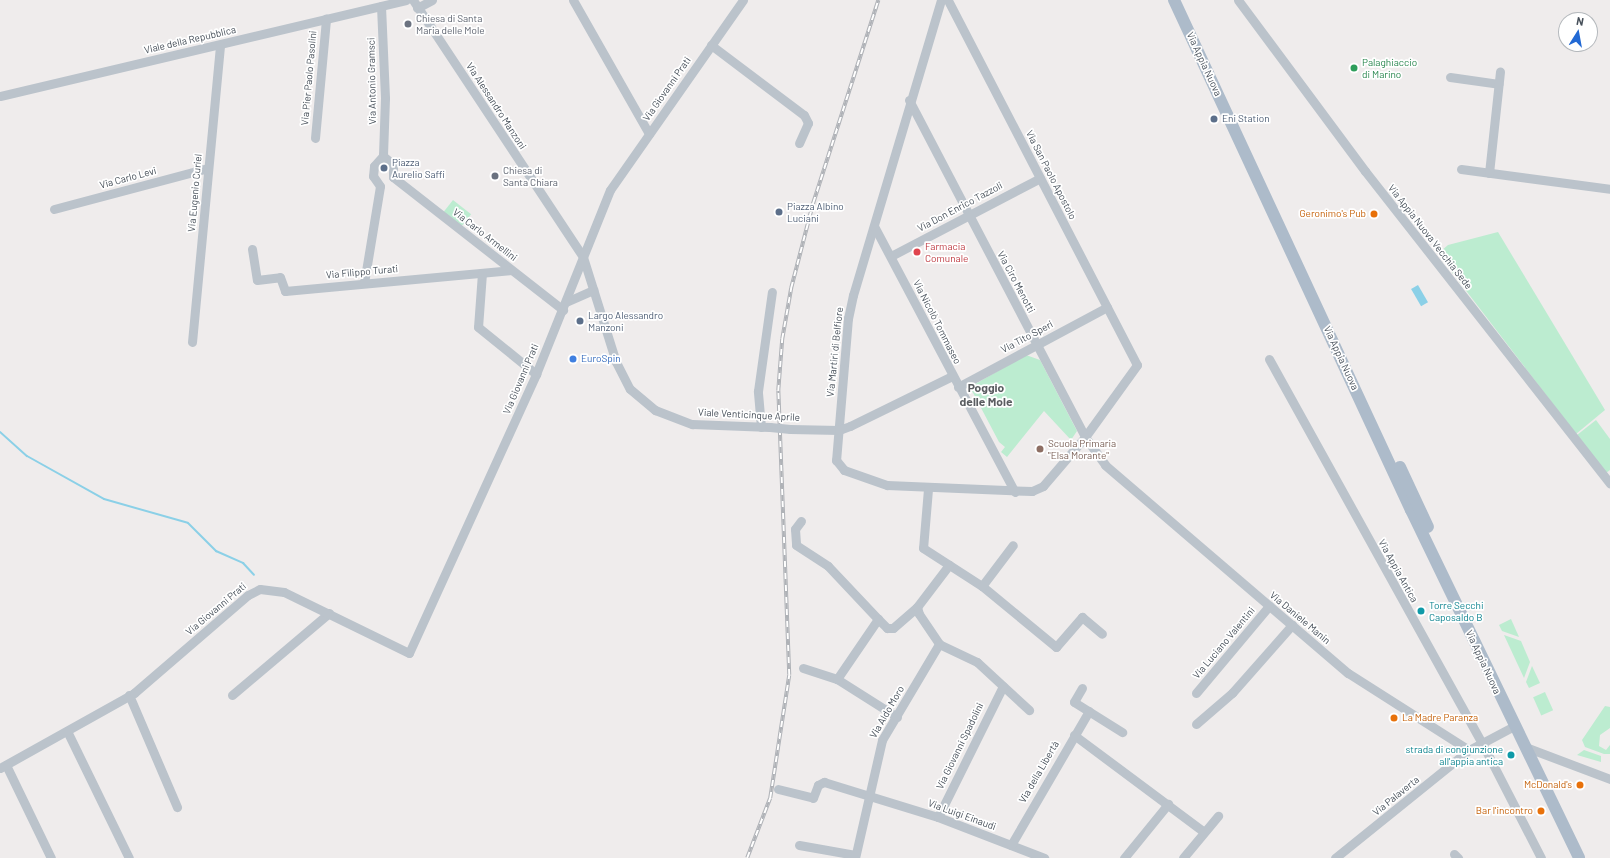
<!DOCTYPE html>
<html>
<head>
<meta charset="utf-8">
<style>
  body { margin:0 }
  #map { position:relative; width:1610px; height:858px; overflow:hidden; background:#efecec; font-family:Barlow,sans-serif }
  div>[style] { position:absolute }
  .green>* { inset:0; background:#bcecd0; transform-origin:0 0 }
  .water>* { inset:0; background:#8bd0e7; transform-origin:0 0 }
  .stream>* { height:2px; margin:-1px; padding:0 1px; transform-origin:1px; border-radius:1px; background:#8bd0e7 }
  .minor>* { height:9px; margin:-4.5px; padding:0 4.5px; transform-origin:4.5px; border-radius:4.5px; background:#bbc3cb }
  .major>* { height:12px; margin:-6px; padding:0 6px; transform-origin:6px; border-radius:6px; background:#adbbca }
  .rail>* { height:3.5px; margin-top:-1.75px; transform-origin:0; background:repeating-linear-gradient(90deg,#fff 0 6px,#afb2b7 0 12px); box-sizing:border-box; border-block:1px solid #afb2b7 }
  .minor-bridge>* { height:9px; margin:-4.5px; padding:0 4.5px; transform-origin:4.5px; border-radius:4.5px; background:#bbc3cb }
  .dots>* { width:11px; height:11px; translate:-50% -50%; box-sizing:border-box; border:2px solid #fff; border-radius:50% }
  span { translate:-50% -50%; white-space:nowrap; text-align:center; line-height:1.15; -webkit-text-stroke:3.5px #fff; paint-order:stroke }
  .worship-label { font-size:10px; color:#5b616d }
  .left { translate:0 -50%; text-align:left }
  .street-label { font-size:10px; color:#464f59 }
  .leisure-label { font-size:10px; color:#27864d }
  .service-label { font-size:10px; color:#4e5e75 }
  .food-label { font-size:10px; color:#c56008 }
  .right { translate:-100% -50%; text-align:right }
  .health-label { font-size:10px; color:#be3a42 }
  .shop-label { font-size:10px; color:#366cbe }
  .education-label { font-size:10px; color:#785e54 }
  .culture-label { font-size:10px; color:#0d838f }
  .quarter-label { font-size:12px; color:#5a5d61; font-weight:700 }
  .north { position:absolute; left:1558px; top:12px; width:40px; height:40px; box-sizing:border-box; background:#fff; border:1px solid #b5b9bd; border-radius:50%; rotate:11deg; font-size:11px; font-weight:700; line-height:16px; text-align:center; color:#464f59 }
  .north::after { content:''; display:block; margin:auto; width:14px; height:18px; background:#2269d4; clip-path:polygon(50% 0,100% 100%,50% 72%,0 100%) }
</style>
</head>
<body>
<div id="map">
  <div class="green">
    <div style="left:453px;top:200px;width:23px;height:16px;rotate:38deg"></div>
    <div style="clip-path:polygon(1498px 232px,1605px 410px,1576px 434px,1441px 258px,1441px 251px,1448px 245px)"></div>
    <div style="clip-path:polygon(1026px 355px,1040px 360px,1077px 431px,1071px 440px,1044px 411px,1007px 457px,1001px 452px,1005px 447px,999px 442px,970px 387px)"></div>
    <div style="clip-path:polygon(1596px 420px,1610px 439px,1610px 470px,1606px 473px,1577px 435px)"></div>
    <div style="clip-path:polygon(1511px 619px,1519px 637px,1502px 631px,1499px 625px)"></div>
    <div style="clip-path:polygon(1504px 635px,1521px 641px,1530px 662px,1524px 678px)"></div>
    <div style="clip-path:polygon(1532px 666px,1540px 683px,1529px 688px,1526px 682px)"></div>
    <div style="left:1545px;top:692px;width:20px;height:13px;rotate:66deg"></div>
    <div style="clip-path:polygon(1605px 706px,1610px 707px,1610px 728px,1600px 735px,1599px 746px,1606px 750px,1610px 745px,1610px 754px,1604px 754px,1585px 747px,1582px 740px)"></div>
    <div style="clip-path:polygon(1584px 750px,1601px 756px,1601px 762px,1577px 755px)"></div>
  </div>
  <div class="water">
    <div style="left:1418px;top:285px;width:20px;height:8px;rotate:60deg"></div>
  </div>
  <div class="stream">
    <div style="left:0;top:432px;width:36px;rotate:42deg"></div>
    <div style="left:27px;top:456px;width:88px;rotate:29.2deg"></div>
    <div style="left:104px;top:499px;width:87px;rotate:15.9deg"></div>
    <div style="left:188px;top:523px;width:40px;rotate:45deg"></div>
    <div style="left:216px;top:551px;width:30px;rotate:24deg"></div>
    <div style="left:243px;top:563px;width:16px;rotate:47deg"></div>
  </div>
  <div class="minor">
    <div style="left:413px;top:0;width:308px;rotate:56.5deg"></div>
    <div style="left:583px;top:257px;width:110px;rotate:72.6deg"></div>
    <div style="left:616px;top:362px;width:30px;rotate:63deg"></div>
    <div style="left:630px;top:389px;width:33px;rotate:40deg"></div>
    <div style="left:655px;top:410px;width:40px;rotate:21deg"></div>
    <div style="left:692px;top:424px;width:78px;rotate:2.2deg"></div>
    <div style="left:573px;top:0;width:154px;rotate:60.4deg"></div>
    <div style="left:941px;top:0;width:308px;rotate:106.6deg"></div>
    <div style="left:853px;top:295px;width:24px;rotate:102deg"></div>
    <div style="left:848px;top:318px;width:143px;rotate:94.8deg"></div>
    <div style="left:836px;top:460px;width:13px;rotate:51deg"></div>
    <div style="left:844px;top:470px;width:46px;rotate:19.2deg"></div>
    <div style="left:887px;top:485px;width:145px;rotate:2.4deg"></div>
    <div style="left:1032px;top:491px;width:12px;rotate:-24deg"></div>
    <div style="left:1043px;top:486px;width:65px;rotate:-49.4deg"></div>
    <div style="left:1085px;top:437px;width:89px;rotate:-54.2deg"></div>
    <div style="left:1137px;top:365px;width:411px;rotate:-117.4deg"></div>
    <div style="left:1238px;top:0;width:213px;rotate:53.4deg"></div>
    <div style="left:1365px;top:171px;width:397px;rotate:51.9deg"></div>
    <div style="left:381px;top:6px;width:92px;rotate:87.5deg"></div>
    <div style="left:385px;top:98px;width:58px;rotate:92deg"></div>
    <div style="left:417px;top:8px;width:17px;rotate:-28deg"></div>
    <div style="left:711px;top:45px;width:116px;rotate:37deg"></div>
    <div style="left:804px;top:115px;width:9px;rotate:63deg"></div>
    <div style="left:808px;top:123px;width:22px;rotate:114deg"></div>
    <div style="left:1450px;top:77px;width:49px;rotate:8.1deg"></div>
    <div style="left:0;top:96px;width:417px;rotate:-13.3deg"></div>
    <div style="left:909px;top:100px;width:380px;rotate:62.4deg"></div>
    <div style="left:1085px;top:437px;width:34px;rotate:54deg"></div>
    <div style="left:1105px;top:465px;width:320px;rotate:40.6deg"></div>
    <div style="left:1348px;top:673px;width:143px;rotate:32.5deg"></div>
    <div style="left:315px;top:138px;width:120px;rotate:-84.7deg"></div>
    <div style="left:383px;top:156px;width:13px;rotate:39deg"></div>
    <div style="left:393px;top:164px;width:13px;rotate:90deg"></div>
    <div style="left:393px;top:177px;width:216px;rotate:38deg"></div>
    <div style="left:1461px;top:169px;width:150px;rotate:7.6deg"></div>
    <div style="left:1489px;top:173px;width:102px;rotate:-83.8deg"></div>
    <div style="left:54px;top:209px;width:159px;rotate:-14.9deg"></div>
    <div style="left:874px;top:226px;width:301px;rotate:62.1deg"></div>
    <div style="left:252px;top:249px;width:31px;rotate:81deg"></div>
    <div style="left:257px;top:280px;width:23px;rotate:-7deg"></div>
    <div style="left:280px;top:277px;width:15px;rotate:70deg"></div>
    <div style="left:285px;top:291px;width:227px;rotate:-5.3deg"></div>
    <div style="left:891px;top:256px;width:168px;rotate:-27.6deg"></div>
    <div style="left:482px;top:273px;width:54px;rotate:94.2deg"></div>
    <div style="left:478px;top:327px;width:75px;rotate:39deg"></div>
    <div style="left:364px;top:283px;width:98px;rotate:-80.6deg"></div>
    <div style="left:380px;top:186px;width:12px;rotate:-125deg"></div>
    <div style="left:373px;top:176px;width:10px;rotate:-84deg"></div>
    <div style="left:374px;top:166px;width:13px;rotate:-48deg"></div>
    <div style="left:566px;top:302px;width:30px;rotate:-24deg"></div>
    <div style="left:192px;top:342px;width:298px;rotate:-84.6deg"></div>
    <div style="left:1269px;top:359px;width:439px;rotate:61deg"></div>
    <div style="left:1482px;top:743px;width:129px;rotate:62.8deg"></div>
    <div style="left:958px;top:387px;width:169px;rotate:-28.2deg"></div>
    <div style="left:761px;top:427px;width:36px;rotate:-95deg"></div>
    <div style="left:758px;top:391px;width:100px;rotate:-82deg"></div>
    <div style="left:790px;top:429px;width:49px;rotate:1.2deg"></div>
    <div style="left:839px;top:430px;width:12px;rotate:-20deg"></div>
    <div style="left:850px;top:426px;width:114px;rotate:-26.1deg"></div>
    <div style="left:928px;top:489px;width:59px;rotate:94.8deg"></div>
    <div style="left:923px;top:548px;width:70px;rotate:32.8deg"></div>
    <div style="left:982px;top:586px;width:96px;rotate:39.5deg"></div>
    <div style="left:1056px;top:647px;width:40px;rotate:-49deg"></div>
    <div style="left:1082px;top:617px;width:26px;rotate:40deg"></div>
    <div style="left:801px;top:521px;width:10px;rotate:127deg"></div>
    <div style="left:795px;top:529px;width:16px;rotate:86deg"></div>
    <div style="left:796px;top:545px;width:38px;rotate:33deg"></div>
    <div style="left:828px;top:566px;width:73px;rotate:46.7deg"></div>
    <div style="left:982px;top:586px;width:51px;rotate:-52.9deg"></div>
    <div style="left:917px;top:607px;width:7px;rotate:74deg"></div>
    <div style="left:919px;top:614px;width:36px;rotate:56deg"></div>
    <div style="left:939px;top:644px;width:42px;rotate:25.3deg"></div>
    <div style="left:977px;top:662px;width:71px;rotate:42.7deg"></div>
    <div style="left:803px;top:668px;width:36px;rotate:18deg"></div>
    <div style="left:1082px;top:688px;width:16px;rotate:120deg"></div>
    <div style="left:1074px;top:702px;width:57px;rotate:32deg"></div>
    <div style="left:1196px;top:693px;width:114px;rotate:-50deg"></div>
    <div style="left:129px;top:695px;width:122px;rotate:66.8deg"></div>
    <div style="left:232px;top:695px;width:127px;rotate:-40.2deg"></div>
    <div style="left:897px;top:717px;width:71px;rotate:-147.7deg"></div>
    <div style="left:837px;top:679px;width:73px;rotate:-55.7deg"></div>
    <div style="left:878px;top:619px;width:13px;rotate:45deg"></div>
    <div style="left:887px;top:628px;width:6px"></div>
    <div style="left:893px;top:628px;width:32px;rotate:-41deg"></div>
    <div style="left:917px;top:607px;width:53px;rotate:-52.7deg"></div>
    <div style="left:1196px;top:724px;width:48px;rotate:-40.7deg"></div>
    <div style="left:1232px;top:693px;width:91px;rotate:-48.6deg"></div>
    <div style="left:67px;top:731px;width:141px;rotate:64deg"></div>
    <div style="left:1074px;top:735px;width:162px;rotate:36.7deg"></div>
    <div style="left:1528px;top:748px;width:88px;rotate:20.7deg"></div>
    <div style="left:6px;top:765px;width:103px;rotate:64.2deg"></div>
    <div style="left:0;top:768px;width:154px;rotate:-29.2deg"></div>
    <div style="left:134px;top:693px;width:150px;rotate:-40.7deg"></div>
    <div style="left:248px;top:595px;width:13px;rotate:-27deg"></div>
    <div style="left:260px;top:589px;width:24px;rotate:7deg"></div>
    <div style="left:284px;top:592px;width:139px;rotate:26deg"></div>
    <div style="left:409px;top:653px;width:307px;rotate:-65.5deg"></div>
    <div style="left:536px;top:374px;width:198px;rotate:-68.1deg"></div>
    <div style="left:610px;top:190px;width:232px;rotate:-55deg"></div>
    <div style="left:778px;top:789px;width:36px;rotate:14deg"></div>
    <div style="left:813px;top:798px;width:14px;rotate:-69deg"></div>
    <div style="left:818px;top:785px;width:7px;rotate:-27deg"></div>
    <div style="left:824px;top:782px;width:119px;rotate:17.1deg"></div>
    <div style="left:938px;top:817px;width:114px;rotate:21.1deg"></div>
    <div style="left:938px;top:817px;width:146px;rotate:-63.6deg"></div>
    <div style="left:799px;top:845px;width:57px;rotate:10.1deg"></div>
    <div style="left:1011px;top:845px;width:155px;rotate:-59.8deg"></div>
    <div style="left:1454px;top:854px;width:6px;rotate:45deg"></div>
    <div style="left:855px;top:858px;width:121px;rotate:-77.1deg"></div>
    <div style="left:882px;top:740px;width:112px;rotate:-59.3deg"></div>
    <div style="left:1124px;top:858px;width:70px;rotate:-50.8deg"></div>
    <div style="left:1183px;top:858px;width:55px;rotate:-50.2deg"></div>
    <div style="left:1335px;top:858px;width:172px;rotate:-38.9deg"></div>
    <div style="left:1469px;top:750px;width:53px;rotate:-28deg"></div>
  </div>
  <div class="major">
    <div style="left:1174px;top:0;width:562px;rotate:65.08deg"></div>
    <div style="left:1411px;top:510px;width:386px;rotate:64.2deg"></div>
    <div style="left:1400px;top:467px;width:66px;rotate:65deg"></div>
  </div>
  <div class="rail">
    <div style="left:747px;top:858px;width:64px;rotate:-69deg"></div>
    <div style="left:770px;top:798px;width:124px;rotate:-81.2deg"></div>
    <div style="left:789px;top:675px;width:284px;rotate:-92.2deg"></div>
    <div style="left:778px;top:391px;width:52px;rotate:-85.6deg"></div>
    <div style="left:782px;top:339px;width:52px;rotate:-80deg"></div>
    <div style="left:791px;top:288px;width:88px;rotate:-75.5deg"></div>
    <div style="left:813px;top:203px;width:213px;rotate:-72.2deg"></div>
  </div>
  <div class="minor-bridge">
    <div style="left:770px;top:427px;width:20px;rotate:6deg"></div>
  </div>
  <div class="dots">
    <div style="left:408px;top:24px;background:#6b7280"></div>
    <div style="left:1354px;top:68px;background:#2e9e5b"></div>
    <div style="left:1214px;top:119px;background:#5c6f8a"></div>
    <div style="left:384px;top:168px;background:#5c6f8a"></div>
    <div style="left:495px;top:176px;background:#6b7280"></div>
    <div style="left:779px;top:212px;background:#5c6f8a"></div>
    <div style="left:1374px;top:214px;background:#e8710a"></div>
    <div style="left:917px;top:252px;background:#e0444e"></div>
    <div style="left:580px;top:321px;background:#5c6f8a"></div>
    <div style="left:573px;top:359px;background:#3f7fe0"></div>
    <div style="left:1040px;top:449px;background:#8d6e63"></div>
    <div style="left:1421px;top:611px;background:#0f9aa8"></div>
    <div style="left:1394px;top:718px;background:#e8710a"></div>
    <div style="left:1511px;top:755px;background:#0f9aa8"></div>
    <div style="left:1580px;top:785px;background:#e8710a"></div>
    <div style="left:1541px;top:811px;background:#e8710a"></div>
  </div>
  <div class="worship-label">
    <span class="left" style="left:416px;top:24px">Chiesa di Santa<br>Maria delle Mole</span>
    <span class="left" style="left:503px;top:176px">Chiesa di<br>Santa Chiara</span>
  </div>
  <div class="street-label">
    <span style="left:190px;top:40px;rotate:-13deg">Viale della Repubblica</span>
    <span style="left:1204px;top:64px;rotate:65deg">Via Appia Nuova</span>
    <span style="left:309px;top:78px;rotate:-85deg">Via Pier Paolo Pasolini</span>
    <span style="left:372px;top:81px;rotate:-91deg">Via Antonio Gramsci</span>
    <span style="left:667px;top:89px;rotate:-55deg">Via Giovanni Prati</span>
    <span style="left:496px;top:106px;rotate:57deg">Via Alessandro Manzoni</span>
    <span style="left:1051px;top:175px;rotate:63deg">Via San Paolo Apostolo</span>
    <span style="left:128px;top:178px;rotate:-15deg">Via Carlo Levi</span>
    <span style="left:195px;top:193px;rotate:-85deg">Via Eugenio Curiel</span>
    <span style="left:960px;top:207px;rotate:-28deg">Via Don Enrico Tazzoli</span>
    <span style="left:485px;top:235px;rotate:38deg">Via Carlo Armellini</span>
    <span style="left:1430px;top:237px;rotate:52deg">Via Appia Nuova Vecchia Sede</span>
    <span style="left:362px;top:272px;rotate:-5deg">Via Filippo Turati</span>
    <span style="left:1016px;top:282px;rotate:62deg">Via Ciro Menotti</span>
    <span style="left:937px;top:322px;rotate:63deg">Via Nicolò Tommaseo</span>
    <span style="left:1027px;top:337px;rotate:-28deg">Via Tito Speri</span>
    <span style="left:835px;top:352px;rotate:-84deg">Via Martiri di Belfiore</span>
    <span style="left:1341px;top:358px;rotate:65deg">Via Appia Nuova</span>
    <span style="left:521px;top:379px;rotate:-67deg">Via Giovanni Prati</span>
    <span style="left:749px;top:415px;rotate:3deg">Viale Venticinque Aprile</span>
    <span style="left:1398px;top:571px;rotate:61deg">Via Appia Antica</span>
    <span style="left:216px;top:609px;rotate:-40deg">Via Giovanni Prati</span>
    <span style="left:1300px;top:618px;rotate:40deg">Via Daniele Manin</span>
    <span style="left:1224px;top:643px;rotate:-50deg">Via Luciano Valentini</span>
    <span style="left:1483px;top:662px;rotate:65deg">Via Appia Nuova</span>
    <span style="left:887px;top:712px;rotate:-60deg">Via Aldo Moro</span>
    <span style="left:960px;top:746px;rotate:-64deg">Via Giovanni Spadolini</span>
    <span style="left:1039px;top:772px;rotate:-60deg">Via della Libertà</span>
    <span style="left:1396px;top:796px;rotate:-39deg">Via Palaverta</span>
    <span style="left:962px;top:815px;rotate:20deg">Via Luigi Einaudi</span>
  </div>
  <div class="leisure-label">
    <span class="left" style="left:1362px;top:68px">Palaghiaccio<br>di Marino</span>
  </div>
  <div class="service-label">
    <span class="left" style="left:1222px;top:119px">Eni Station</span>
    <span class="left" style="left:392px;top:168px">Piazza<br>Aurelio Saffi</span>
    <span class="left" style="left:787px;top:212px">Piazza Albino<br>Luciani</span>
    <span class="left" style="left:588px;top:321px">Largo Alessandro<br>Manzoni</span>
  </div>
  <div class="food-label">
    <span class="right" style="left:1366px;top:214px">Geronimo's Pub</span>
    <span class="left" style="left:1402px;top:718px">La Madre Paranza</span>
    <span class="right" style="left:1572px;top:785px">McDonald's</span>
    <span class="right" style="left:1533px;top:811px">Bar l'incontro</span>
  </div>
  <div class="health-label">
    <span class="left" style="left:925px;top:252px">Farmacia<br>Comunale</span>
  </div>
  <div class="shop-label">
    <span class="left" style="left:581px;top:359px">EuroSpin</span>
  </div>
  <div class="education-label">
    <span class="left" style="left:1048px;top:449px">Scuola Primaria<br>"Elsa Morante"</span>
  </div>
  <div class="culture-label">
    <span class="left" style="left:1429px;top:611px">Torre Secchi<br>Caposaldo B</span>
    <span class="right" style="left:1503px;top:755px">strada di congiunzione<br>all'appia antica</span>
  </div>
  <div class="quarter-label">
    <span style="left:986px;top:395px">Poggio<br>delle Mole</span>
  </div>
  <div class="north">N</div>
</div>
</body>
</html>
